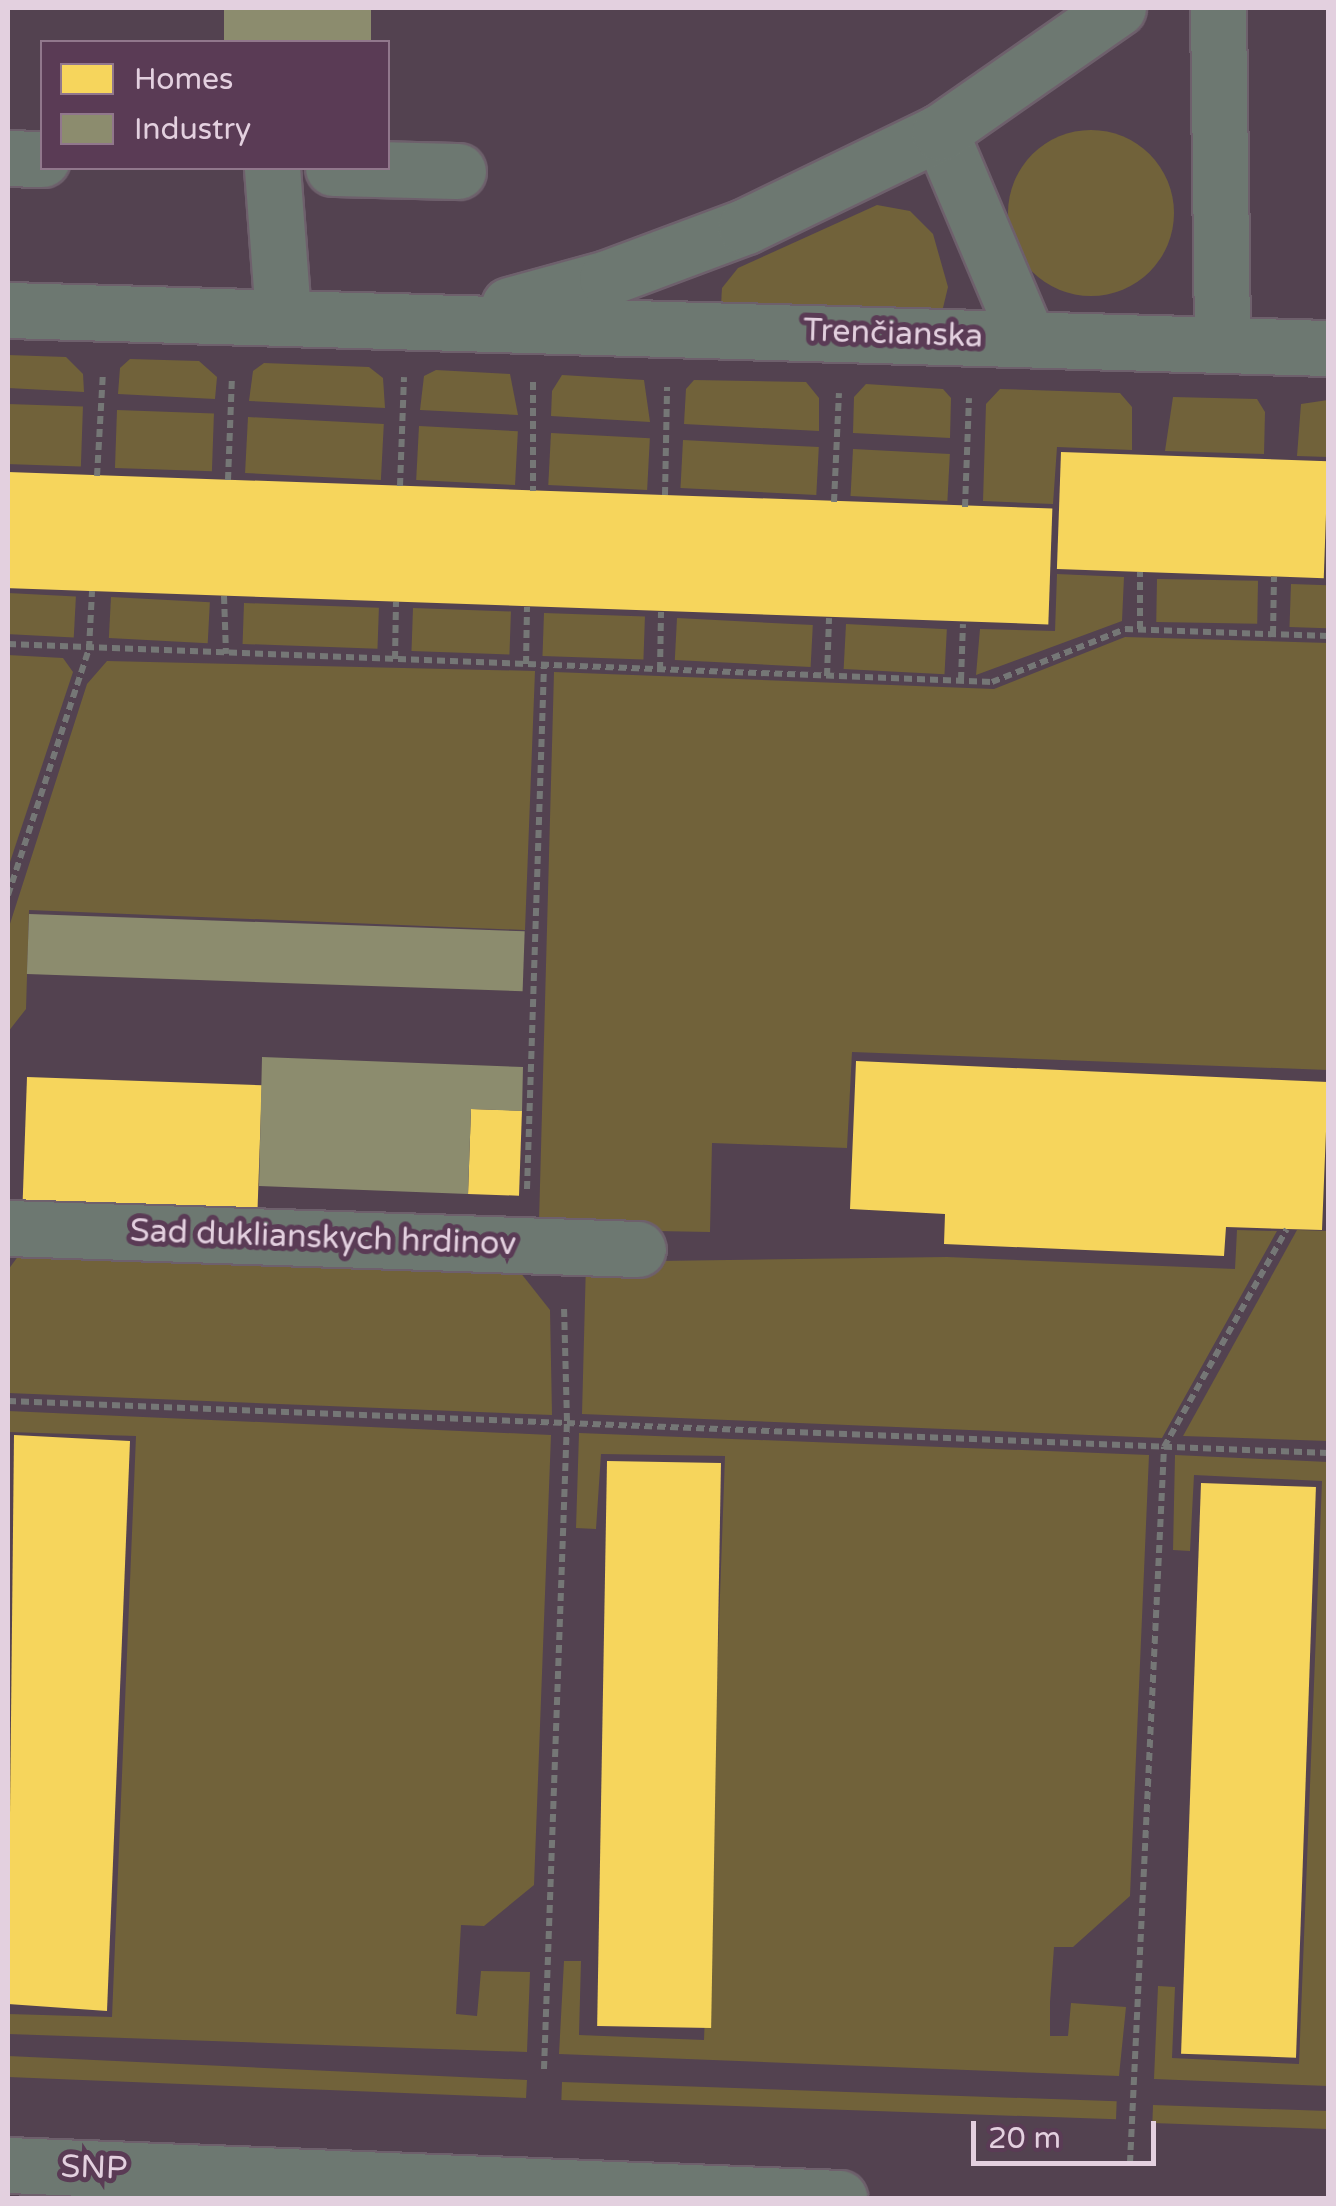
<!DOCTYPE html>
<html>
<head>
<meta charset="utf-8">
<style>
  body { margin:0 }
  #map { position:relative; width:1336px; height:2206px; overflow:hidden; background:#534250; font-family:"Varela Round",sans-serif }
  div>[style] { position:absolute }
  .green>* { inset:0; background:#71623a; transform-origin:0 0 }
  .round { border-radius:50% }
  .homes>* { inset:0; background:#f6d55c; transform-origin:0 0 }
  .industry>* { inset:0; background:#8c8c6e; transform-origin:0 0 }
  .path>* { height:6px; margin-top:-3px; transform-origin:0; background:repeating-linear-gradient(90deg,#757776 0 8px,transparent 0 13px) }
  .roads { filter:drop-shadow(2px 0 #6e606c) drop-shadow(-2px 0 #6e606c) drop-shadow(0 2px #6e606c) drop-shadow(0 -2px #6e606c) }
  .minor>* { height:55px; margin:-27.5px; padding:0 27.5px; transform-origin:27.5px; border-radius:27.5px; background:#6d7871 }
  span { translate:-50% -50%; white-space:nowrap; text-align:center; line-height:1.15; -webkit-text-stroke:10px #5a3b55; paint-order:stroke }
  .street-label { font-size:32px; color:#e3d0df }
  .frame { position:absolute; inset:0; border:10px solid #e3d0df; pointer-events:none }
  .legend { position:absolute; left:40px; top:40px; width:350px; height:130px; box-sizing:border-box; background:#5a3b55; border:2px solid #91778c; margin:0; padding:12px 18px; list-style:none; font-size:30px; color:#e3d0df }
  .legend li { display:flex; align-items:center; gap:20px; height:50px }
  .legend b { width:50px; border:2px solid #91778c }
  .scale { position:absolute; left:971px; top:2121px; width:185px; height:45px; box-sizing:border-box; border:5px solid #e3d0df; border-top:0; padding-left:12px; font-size:30px; line-height:35px; white-space:nowrap; color:#e3d0df; -webkit-text-stroke:8px #5a3b55; paint-order:stroke }
</style>
</head>
<body>
<div id="map">
  <div class="green">
    <div class="round" style="left:1008px;top:130px;width:166px;height:166px"></div>
    <div style="clip-path:polygon(877px 205px,910px 211px,933px 234px,948px 287px,942px 312px,721px 305px,722px 288px,738px 268px)"></div>
    <div style="clip-path:polygon(8px 355px,66px 357px,83px 374px,84px 392px,8px 388px)"></div>
    <div style="clip-path:polygon(130px 359px,199px 361px,217px 377px,215px 399px,118px 394px,120px 368px)"></div>
    <div style="clip-path:polygon(264px 363px,369px 367px,383px 378px,385px 408px,249px 401px,253px 371px)"></div>
    <div style="clip-path:polygon(436px 370px,510px 374px,518px 415px,420px 410px,424px 376px)"></div>
    <div style="clip-path:polygon(562px 375px,644px 380px,650px 422px,551px 416px,552px 391px)"></div>
    <div style="clip-path:polygon(694px 380px,806px 382px,819px 398px,819px 431px,684px 424px,686px 389px)"></div>
    <div style="clip-path:polygon(866px 384px,943px 389px,951px 398px,950px 438px,853px 433px,854px 397px)"></div>
    <div style="clip-path:polygon(1000px 389px,1120px 393px,1132px 407px,1132px 450px,1057px 447px,1053px 504px,983px 501px,986px 404px)"></div>
    <div style="clip-path:polygon(1173px 397px,1257px 399px,1265px 412px,1264px 454px,1165px 451px)"></div>
    <div style="clip-path:polygon(1328px 400px,1328px 457px,1297px 456px,1301px 404px)"></div>
    <div style="left:8px;top:404px;width:75px;height:60px;rotate:2deg"></div>
    <div style="left:117px;top:410px;width:97px;height:58px;rotate:2deg"></div>
    <div style="left:248px;top:417px;width:136px;height:56px;rotate:3deg"></div>
    <div style="left:419px;top:426px;width:99px;height:54px;rotate:3deg"></div>
    <div style="left:551px;top:433px;width:99px;height:52px;rotate:3deg"></div>
    <div style="left:683px;top:440px;width:136px;height:48px;rotate:3deg"></div>
    <div style="left:853px;top:449px;width:97px;height:47px;rotate:3deg"></div>
    <div style="clip-path:polygon(1057px 574px,1124px 577px,1122px 621px,976px 675px,980px 629px,1055px 631px)"></div>
    <div style="left:1157px;top:579px;width:101px;height:43px;rotate:1deg"></div>
    <div style="left:1291px;top:584px;width:37px;height:43px;rotate:2deg"></div>
    <div style="left:8px;top:593px;width:68px;height:41px;rotate:3deg"></div>
    <div style="left:111px;top:597px;width:99px;height:41px;rotate:3deg"></div>
    <div style="left:244px;top:603px;width:135px;height:41px;rotate:2deg"></div>
    <div style="left:413px;top:608px;width:98px;height:43px;rotate:2deg"></div>
    <div style="left:544px;top:613px;width:101px;height:43px;rotate:2deg"></div>
    <div style="left:677px;top:618px;width:136px;height:42px;rotate:3deg"></div>
    <div style="left:846px;top:624px;width:101px;height:45px;rotate:3deg"></div>
    <div style="clip-path:polygon(1125px 637px,1328px 643px,1328px 1070px,852px 1052px,847px 1148px,712px 1143px,710px 1232px,549px 1229px,539px 1222px,554px 672px,994px 689px)"></div>
    <div style="clip-path:polygon(8px 655px,63px 658px,73px 672px,8px 868px)"></div>
    <div style="clip-path:polygon(107px 661px,535px 671px,525px 930px,29px 910px,26px 1009px,8px 1032px,8px 930px,87px 684px)"></div>
    <div style="clip-path:polygon(1237px 1230px,1277px 1231px,1162px 1438px,582px 1414px,586px 1262px,947px 1257px,1235px 1269px)"></div>
    <div style="clip-path:polygon(1297px 1230px,1328px 1231px,1328px 1441px,1183px 1436px)"></div>
    <div style="clip-path:polygon(19px 1255px,516px 1267px,550px 1310px,552px 1415px,8px 1393px,8px 1270px)"></div>
    <div style="clip-path:polygon(8px 1411px,551px 1435px,534px 1885px,484px 1926px,461px 1925px,456px 2014px,477px 2016px,481px 1971px,530px 1972px,527px 2052px,8px 2034px,8px 2014px,112px 2017px,136px 1436px,8px 1432px)"></div>
    <div style="clip-path:polygon(579px 1433px,1149px 1455px,1130px 1896px,1073px 1947px,1054px 1947px,1050px 2002px,1050px 2036px,1068px 2036px,1071px 2003px,1126px 2007px,1119px 2076px,559px 2054px,564px 1961px,581px 1961px,579px 2035px,704px 2040px,725px 1456px,601px 1454px,596px 1529px,576px 1528px)"></div>
    <div style="clip-path:polygon(1175px 1455px,1328px 1462px,1328px 2086px,1154px 2079px,1158px 1986px,1175px 1987px,1172px 2058px,1299px 2064px,1322px 1481px,1194px 1475px,1190px 1551px,1173px 1550px)"></div>
    <div style="clip-path:polygon(8px 2056px,527px 2080px,526px 2098px,8px 2077px)"></div>
    <div style="left:562px;top:2082px;width:555px;height:18px;rotate:2deg"></div>
    <div style="left:1153px;top:2105px;width:175px;height:18px;rotate:2deg"></div>
  </div>
  <div class="homes">
    <div style="left:1061px;top:452px;width:267px;height:117px;rotate:2deg"></div>
    <div style="left:8px;top:472px;width:1045px;height:116px;rotate:2deg"></div>
    <div style="clip-path:polygon(856px 1061px,1328px 1082px,1322px 1230px,1226px 1227px,1224px 1256px,944px 1244px,945px 1214px,850px 1209px)"></div>
    <div style="left:27px;top:1077px;width:235px;height:131px;rotate:2deg"></div>
    <div style="left:471px;top:1109px;width:51px;height:85px;rotate:2deg"></div>
    <div style="clip-path:polygon(14px 1435px,130px 1441px,107px 2011px,8px 2004px)"></div>
    <div style="left:607px;top:1461px;width:114px;height:565px;rotate:1deg"></div>
    <div style="left:1201px;top:1483px;width:115px;height:571px;rotate:2deg"></div>
  </div>
  <div class="industry">
    <div style="left:224px;top:8px;width:147px;height:34px"></div>
    <div style="left:29px;top:914px;width:496px;height:60px;rotate:2deg"></div>
    <div style="clip-path:polygon(262px 1057px,523px 1067px,522px 1111px,471px 1109px,468px 1194px,259px 1186px)"></div>
  </div>
  <div class="path">
    <div style="left:533px;top:382px;width:109px;rotate:90deg"></div>
    <div style="left:97px;top:476px;width:104px;rotate:-86.7deg"></div>
    <div style="left:228px;top:480px;width:104px;rotate:-87.8deg"></div>
    <div style="left:400px;top:486px;width:109px;rotate:-87.9deg"></div>
    <div style="left:665px;top:495px;width:108px;rotate:-88.9deg"></div>
    <div style="left:834px;top:502px;width:109px;rotate:-87.4deg"></div>
    <div style="left:965px;top:507px;width:109px;rotate:-87.9deg"></div>
    <div style="left:224px;top:596px;width:58px;rotate:88deg"></div>
    <div style="left:1140px;top:629px;width:57px;rotate:-90deg"></div>
    <div style="left:1273px;top:634px;width:57px;rotate:-89deg"></div>
    <div style="left:8px;top:644px;width:985px;rotate:2.21deg"></div>
    <div style="left:992px;top:682px;width:143px;rotate:-21.7deg"></div>
    <div style="left:1125px;top:629px;width:203px;rotate:2deg"></div>
    <div style="left:395px;top:659px;width:57px;rotate:-89deg"></div>
    <div style="left:526px;top:664px;width:57px;rotate:-89deg"></div>
    <div style="left:660px;top:670px;width:58px;rotate:-89deg"></div>
    <div style="left:827px;top:676px;width:58px;rotate:-88deg"></div>
    <div style="left:961px;top:680px;width:56px;rotate:-88deg"></div>
    <div style="left:8px;top:895px;width:259px;rotate:-71.8deg"></div>
    <div style="left:89px;top:649px;width:58px;rotate:-87deg"></div>
    <div style="left:527px;top:1189px;width:523px;rotate:-88.14deg"></div>
    <div style="left:8px;top:1401px;width:1321px;rotate:2.26deg"></div>
    <div style="left:544px;top:2069px;width:648px;rotate:-87.97deg"></div>
    <div style="left:567px;top:1421px;width:115px;rotate:-91.5deg"></div>
    <div style="left:1130px;top:2163px;width:717px;rotate:-87.28deg"></div>
    <div style="left:1164px;top:1447px;width:250px;rotate:-60.6deg"></div>
  </div>
  <div class="roads">
    <div class="minor">
      <div style="left:1218px;top:8px;width:337px;rotate:89.3deg"></div>
      <div style="left:940px;top:132px;width:224px;rotate:67.1deg"></div>
      <div style="left:8px;top:158px;width:34px;rotate:2deg"></div>
      <div style="left:272px;top:168px;width:148px;rotate:85.7deg"></div>
      <div style="left:333px;top:168px;width:125px;rotate:1.4deg"></div>
      <div style="left:509px;top:305px;width:102px;rotate:-15.4deg"></div>
      <div style="left:607px;top:278px;width:148px;rotate:-20.5deg"></div>
      <div style="left:746px;top:226px;width:216px;rotate:-25.9deg"></div>
      <div style="left:940px;top:132px;width:217px;rotate:-34.9deg"></div>
      <div style="left:8px;top:310px;width:1321px;rotate:1.65deg"></div>
      <div style="left:8px;top:1228px;width:630px;rotate:1.91deg"></div>
      <div style="left:8px;top:2165px;width:832px;rotate:2.27deg"></div>
    </div>
  </div>
  <div class="street-label">
    <span style="left:893px;top:334px;rotate:2deg">Trenčianska</span>
    <span style="left:323px;top:1238px;rotate:2deg">Sad duklianskych hrdinov</span>
    <span style="left:94px;top:2168px;rotate:2deg">SNP</span>
  </div>
  <div class="frame"></div>
  <ul class="legend">
  <li><b style="height:28px;background:#f6d55c"></b>Homes</li>
  <li><b style="height:28px;background:#8c8c6e"></b>Industry</li>
  </ul>
  <div class="scale">20 m</div>
</div>
</body>
</html>
